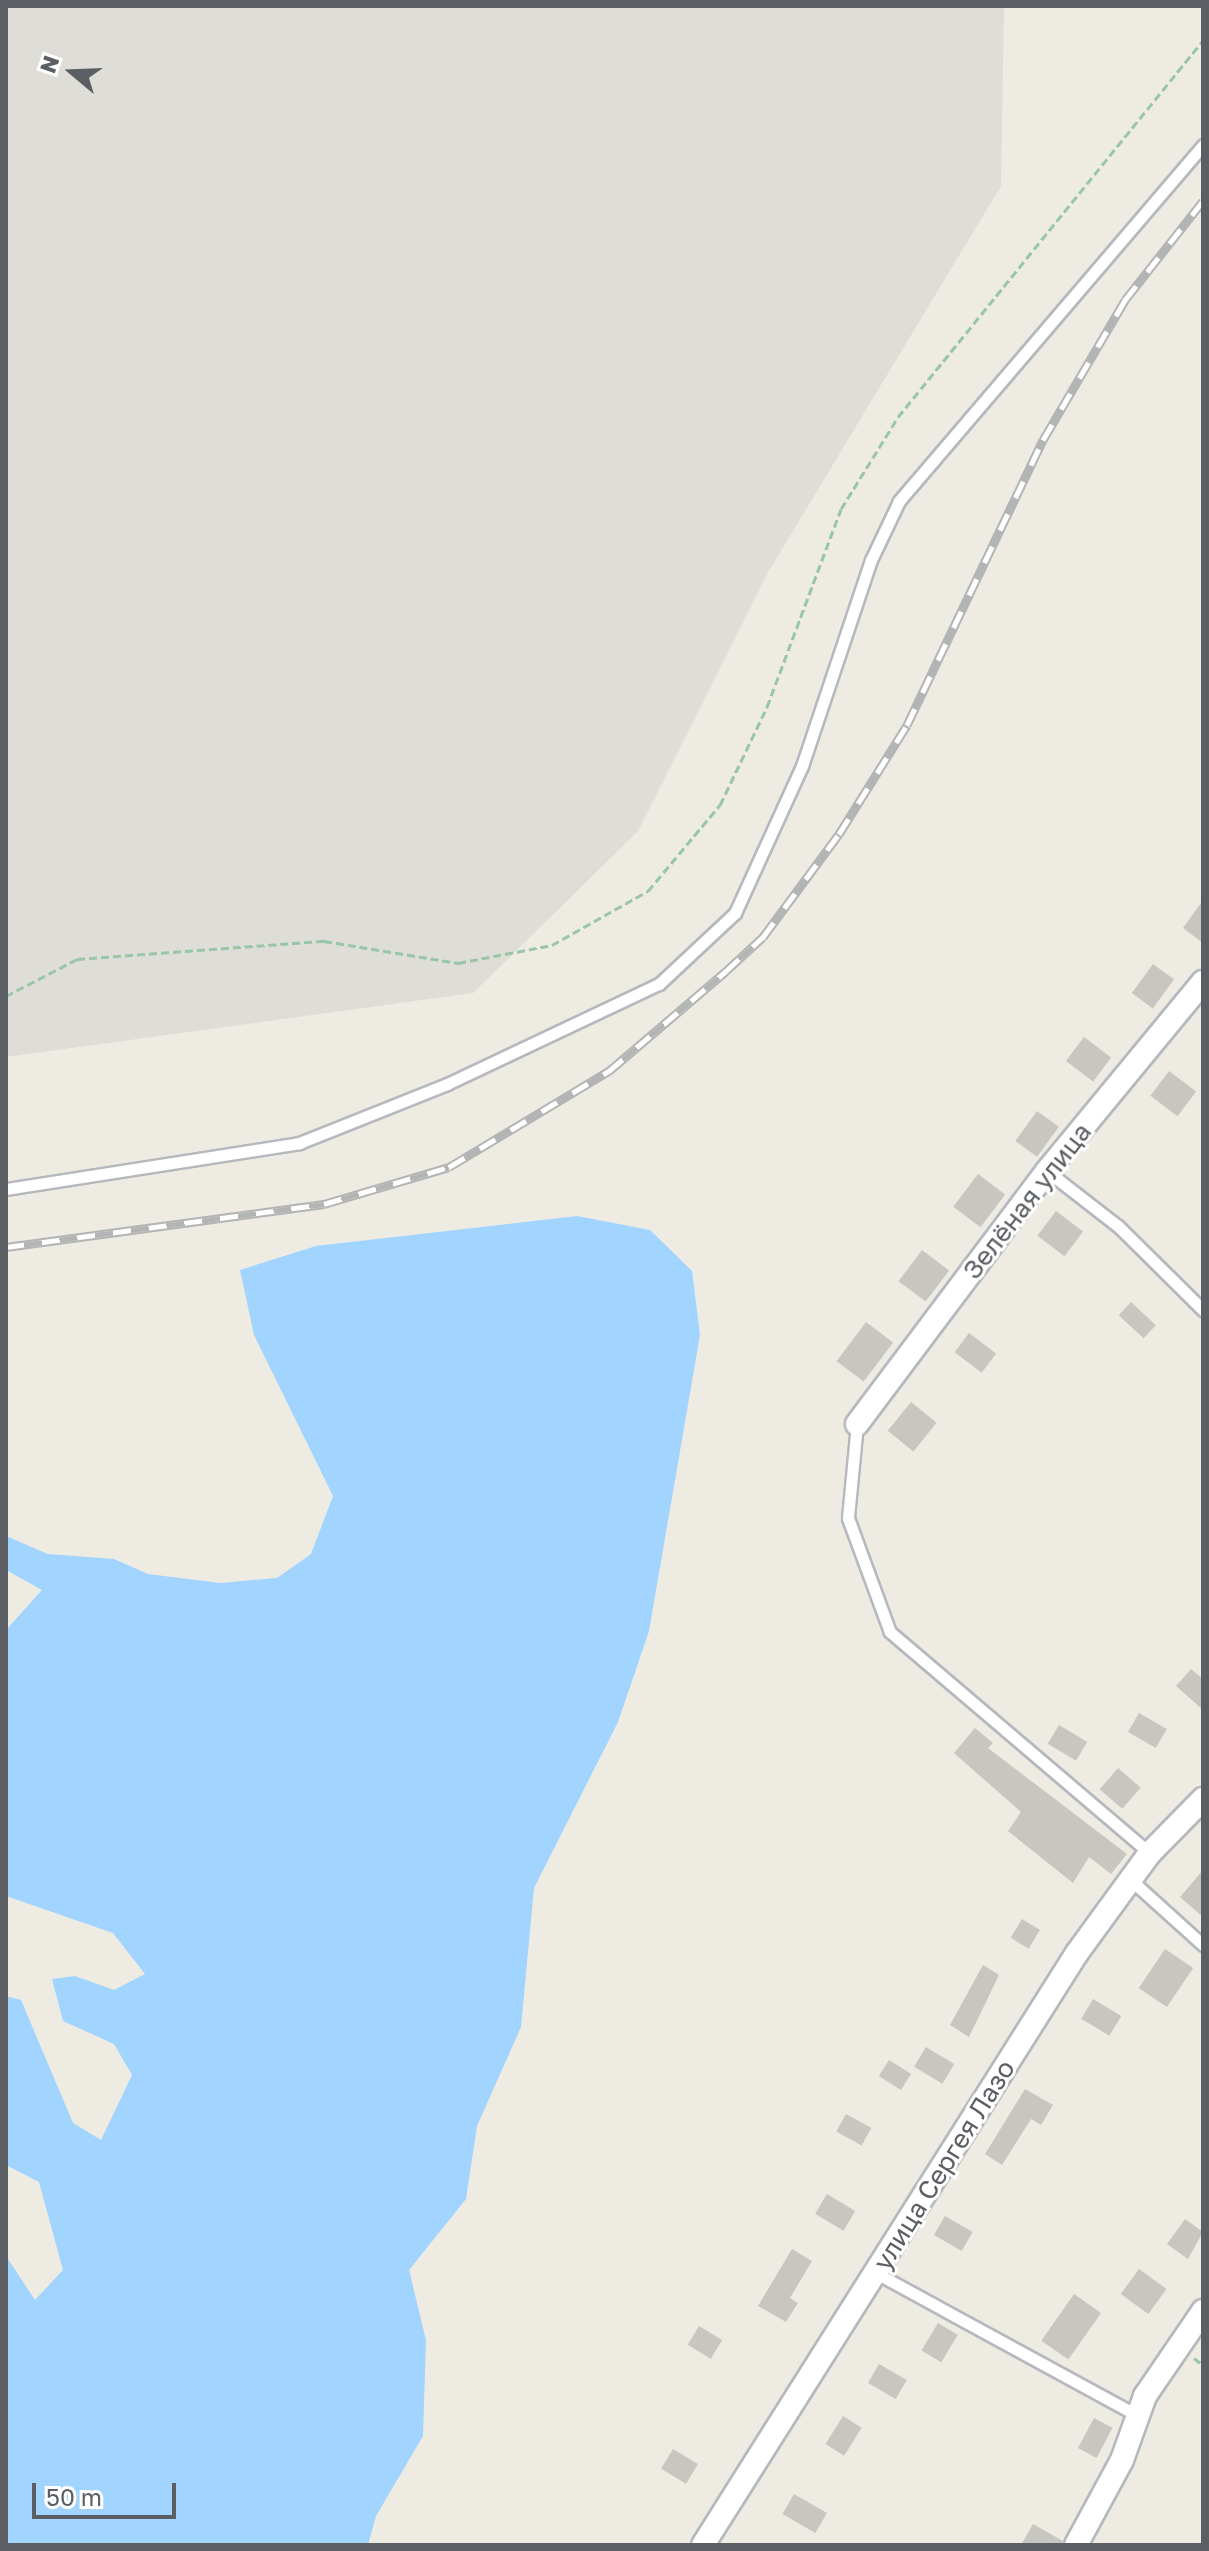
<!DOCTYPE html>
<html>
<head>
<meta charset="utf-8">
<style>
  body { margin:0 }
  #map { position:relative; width:1209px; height:2551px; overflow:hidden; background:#edebe2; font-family:"Golos Text",sans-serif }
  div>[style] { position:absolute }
  .industrial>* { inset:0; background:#dfddd7 }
  .water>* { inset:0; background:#a1d4ff }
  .building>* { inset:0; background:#c8c6c0; transform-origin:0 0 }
  .path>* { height:3px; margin-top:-1.5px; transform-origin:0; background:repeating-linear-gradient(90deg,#98c6a6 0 8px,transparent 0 12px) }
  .roads { filter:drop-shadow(2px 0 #b5b8bd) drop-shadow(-2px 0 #b5b8bd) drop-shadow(0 2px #b5b8bd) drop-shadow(0 -2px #b5b8bd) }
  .service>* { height:11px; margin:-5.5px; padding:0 5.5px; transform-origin:5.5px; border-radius:5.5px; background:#fff }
  .minor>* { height:22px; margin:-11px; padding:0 11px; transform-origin:11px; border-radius:11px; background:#fff }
  .rail>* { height:9px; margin-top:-4.5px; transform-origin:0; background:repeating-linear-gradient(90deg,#fff 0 18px,#b3b4b4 0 36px); box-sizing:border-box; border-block:2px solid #b3b4b4 }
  span { translate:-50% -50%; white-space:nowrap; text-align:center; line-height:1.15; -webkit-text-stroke:6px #fff; paint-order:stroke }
  .street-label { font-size:26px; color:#5b5e63 }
  .frame { position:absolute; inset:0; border:8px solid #5b5e63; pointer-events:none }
  .north { position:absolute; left:32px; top:32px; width:80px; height:80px; -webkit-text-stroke:6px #fff; paint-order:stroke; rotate:289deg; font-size:22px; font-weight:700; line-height:32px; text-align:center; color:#5b5e63 }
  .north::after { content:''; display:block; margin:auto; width:28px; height:36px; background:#5b5e63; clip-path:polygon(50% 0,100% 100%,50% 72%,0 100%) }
  .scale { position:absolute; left:32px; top:2483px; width:144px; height:36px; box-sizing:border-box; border:4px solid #5b5e63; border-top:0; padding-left:10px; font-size:24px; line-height:28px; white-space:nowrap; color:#5b5e63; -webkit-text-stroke:6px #fff; paint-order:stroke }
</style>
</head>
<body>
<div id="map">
  <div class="industrial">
    <div style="clip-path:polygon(6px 6px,1004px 6px,1001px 186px,767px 574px,638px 831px,473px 993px,6px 1057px)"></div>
  </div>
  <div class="water">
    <div style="clip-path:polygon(577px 1216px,650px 1230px,692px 1271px,700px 1335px,649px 1631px,618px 1722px,534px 1888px,521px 2027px,477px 2126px,466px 2199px,409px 2270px,426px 2340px,423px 2436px,376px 2516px,368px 2545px,6px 2545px,6px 2256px,35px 2300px,63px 2270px,39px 2182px,6px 2165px,6px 1996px,21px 2000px,73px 2123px,101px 2140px,132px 2075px,114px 2044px,63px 2021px,52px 1979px,75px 1976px,114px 1990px,145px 1974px,113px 1933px,6px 1896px,6px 1630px,42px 1590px,6px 1570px,6px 1536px,48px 1554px,114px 1559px,148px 1574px,220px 1583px,277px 1578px,311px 1554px,333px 1496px,254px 1335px,240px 1270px,316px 1246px)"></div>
  </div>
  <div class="building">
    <div style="clip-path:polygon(1203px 900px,1203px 943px,1183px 928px)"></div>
    <div style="left:1153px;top:964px;width:26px;height:36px;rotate:36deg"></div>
    <div style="left:1084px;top:1037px;width:34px;height:30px;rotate:37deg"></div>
    <div style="left:1169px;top:1071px;width:34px;height:31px;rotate:37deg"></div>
    <div style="left:1037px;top:1111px;width:27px;height:37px;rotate:36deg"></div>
    <div style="left:978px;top:1174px;width:34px;height:41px;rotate:37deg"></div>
    <div style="left:1056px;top:1211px;width:34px;height:31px;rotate:37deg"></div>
    <div style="left:922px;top:1250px;width:34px;height:39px;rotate:37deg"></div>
    <div style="left:1131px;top:1302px;width:34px;height:18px;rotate:43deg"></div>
    <div style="left:866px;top:1322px;width:34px;height:49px;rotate:37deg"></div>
    <div style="left:969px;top:1333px;width:34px;height:24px;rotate:37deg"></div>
    <div style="left:911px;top:1402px;width:33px;height:37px;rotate:39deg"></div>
    <div style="clip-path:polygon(1191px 1669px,1203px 1679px,1203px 1710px,1176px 1686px)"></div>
    <div style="left:1139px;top:1713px;width:32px;height:22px;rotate:30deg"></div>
    <div style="left:1059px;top:1725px;width:33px;height:22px;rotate:31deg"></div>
    <div style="clip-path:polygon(975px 1728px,993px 1743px,988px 1748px,1127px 1854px,1111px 1874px,1089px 1857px,1073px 1883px,1008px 1831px,1021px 1812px,954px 1753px)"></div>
    <div style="left:1118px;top:1768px;width:30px;height:28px;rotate:41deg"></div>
    <div style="clip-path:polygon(1203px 1870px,1203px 1917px,1180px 1897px)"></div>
    <div style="left:1022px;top:1919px;width:21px;height:22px;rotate:31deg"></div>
    <div style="left:1165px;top:1949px;width:34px;height:47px;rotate:34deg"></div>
    <div style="clip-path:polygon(983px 1965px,999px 1975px,969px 2037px,950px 2025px)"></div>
    <div style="left:1093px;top:1999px;width:33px;height:23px;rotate:31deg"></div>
    <div style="left:926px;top:2047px;width:33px;height:23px;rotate:31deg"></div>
    <div style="left:889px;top:2060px;width:26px;height:19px;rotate:32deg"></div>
    <div style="clip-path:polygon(1025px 2089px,1053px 2105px,1041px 2125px,1031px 2119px,1002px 2165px,985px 2154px)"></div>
    <div style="left:846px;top:2114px;width:29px;height:20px;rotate:29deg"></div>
    <div style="left:827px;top:2194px;width:33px;height:23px;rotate:31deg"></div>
    <div style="left:945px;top:2216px;width:32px;height:22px;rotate:30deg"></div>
    <div style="clip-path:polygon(1185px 2219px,1203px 2232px,1188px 2259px,1167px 2244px)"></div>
    <div style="clip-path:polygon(792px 2249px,812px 2261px,790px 2298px,798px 2303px,786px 2322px,758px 2306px)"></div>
    <div style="left:1139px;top:2269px;width:34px;height:31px;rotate:36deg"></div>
    <div style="left:1074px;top:2294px;width:33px;height:57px;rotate:35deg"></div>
    <div style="left:938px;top:2323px;width:23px;height:32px;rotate:31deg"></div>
    <div style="left:699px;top:2326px;width:27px;height:22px;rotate:31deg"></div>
    <div style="left:879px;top:2364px;width:32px;height:22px;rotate:30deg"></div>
    <div style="left:843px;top:2416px;width:22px;height:33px;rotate:32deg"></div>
    <div style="left:1094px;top:2418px;width:21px;height:34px;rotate:28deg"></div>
    <div style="left:673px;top:2449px;width:29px;height:23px;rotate:31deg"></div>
    <div style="left:794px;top:2494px;width:38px;height:23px;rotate:30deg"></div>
    <div style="clip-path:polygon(1033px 2524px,1063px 2541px,1062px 2545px,1021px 2545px)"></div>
  </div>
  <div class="path">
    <div style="left:6px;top:996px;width:80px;rotate:-27.5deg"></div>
    <div style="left:77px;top:959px;width:248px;rotate:-4.2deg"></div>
    <div style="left:324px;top:941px;width:136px;rotate:9.3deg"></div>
    <div style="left:458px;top:963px;width:96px;rotate:-10.8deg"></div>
    <div style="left:552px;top:945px;width:110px;rotate:-29.4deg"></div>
    <div style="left:648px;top:891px;width:112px;rotate:-50.1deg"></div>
    <div style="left:720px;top:805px;width:109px;rotate:-64.4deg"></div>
    <div style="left:767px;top:707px;width:211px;rotate:-69.5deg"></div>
    <div style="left:841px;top:509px;width:108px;rotate:-58.2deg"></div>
    <div style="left:898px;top:417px;width:484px;rotate:-51deg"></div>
    <div style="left:1194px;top:2358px;width:11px;rotate:38deg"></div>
  </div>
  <div class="roads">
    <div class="service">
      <div style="left:1047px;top:1171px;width:90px;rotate:37.8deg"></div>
      <div style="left:1118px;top:1226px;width:120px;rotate:44.7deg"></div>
      <div style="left:6px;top:1189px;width:297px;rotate:-8.9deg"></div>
      <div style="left:299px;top:1143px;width:159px;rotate:-21.7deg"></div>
      <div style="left:447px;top:1084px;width:234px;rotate:-25.3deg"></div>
      <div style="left:659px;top:984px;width:104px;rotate:-43.1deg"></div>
      <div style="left:735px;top:913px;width:162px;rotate:-65.5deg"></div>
      <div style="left:802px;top:766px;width:217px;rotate:-71.5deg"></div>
      <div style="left:871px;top:560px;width:65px;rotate:-64.6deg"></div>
      <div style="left:899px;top:501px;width:468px;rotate:-49.5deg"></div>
      <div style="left:857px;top:1424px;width:94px;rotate:95.5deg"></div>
      <div style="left:848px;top:1518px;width:121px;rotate:69.8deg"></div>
      <div style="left:890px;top:1632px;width:341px;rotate:40.4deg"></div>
      <div style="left:1131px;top:1880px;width:97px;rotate:42.1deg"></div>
      <div style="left:876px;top:2273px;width:296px;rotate:28.6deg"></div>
    </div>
    <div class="minor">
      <div style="left:857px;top:1424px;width:316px;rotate:-53.1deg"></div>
      <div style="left:1047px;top:1171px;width:245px;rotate:-50.5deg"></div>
      <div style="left:703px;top:2545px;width:700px;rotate:-57.72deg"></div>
      <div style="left:1077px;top:1953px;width:124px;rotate:-53.9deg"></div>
      <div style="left:1150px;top:1853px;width:76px;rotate:-45.5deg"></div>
      <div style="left:1076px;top:2545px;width:97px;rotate:-61.6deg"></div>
      <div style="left:1122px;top:2460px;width:68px;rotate:-70.2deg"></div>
      <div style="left:1145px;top:2396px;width:103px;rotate:-55.7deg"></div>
    </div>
  </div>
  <div class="rail">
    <div style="left:6px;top:1247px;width:321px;rotate:-7.7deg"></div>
    <div style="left:324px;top:1204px;width:130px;rotate:-16.5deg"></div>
    <div style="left:449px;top:1167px;width:187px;rotate:-31deg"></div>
    <div style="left:609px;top:1071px;width:154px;rotate:-40.5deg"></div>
    <div style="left:726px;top:971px;width:50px;rotate:-42.6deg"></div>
    <div style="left:763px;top:937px;width:128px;rotate:-53.6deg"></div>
    <div style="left:839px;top:834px;width:128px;rotate:-58deg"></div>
    <div style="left:907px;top:725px;width:316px;rotate:-64.5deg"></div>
    <div style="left:1043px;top:440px;width:162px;rotate:-59.6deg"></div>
    <div style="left:1125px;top:300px;width:126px;rotate:-51.8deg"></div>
  </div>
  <div class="street-label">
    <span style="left:1027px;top:1201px;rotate:-52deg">Зелёная улица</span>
    <span style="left:944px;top:2165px;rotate:-58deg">улица Сергея Лазо</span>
  </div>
  <div class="frame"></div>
  <div class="north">N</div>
  <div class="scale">50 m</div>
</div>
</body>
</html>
